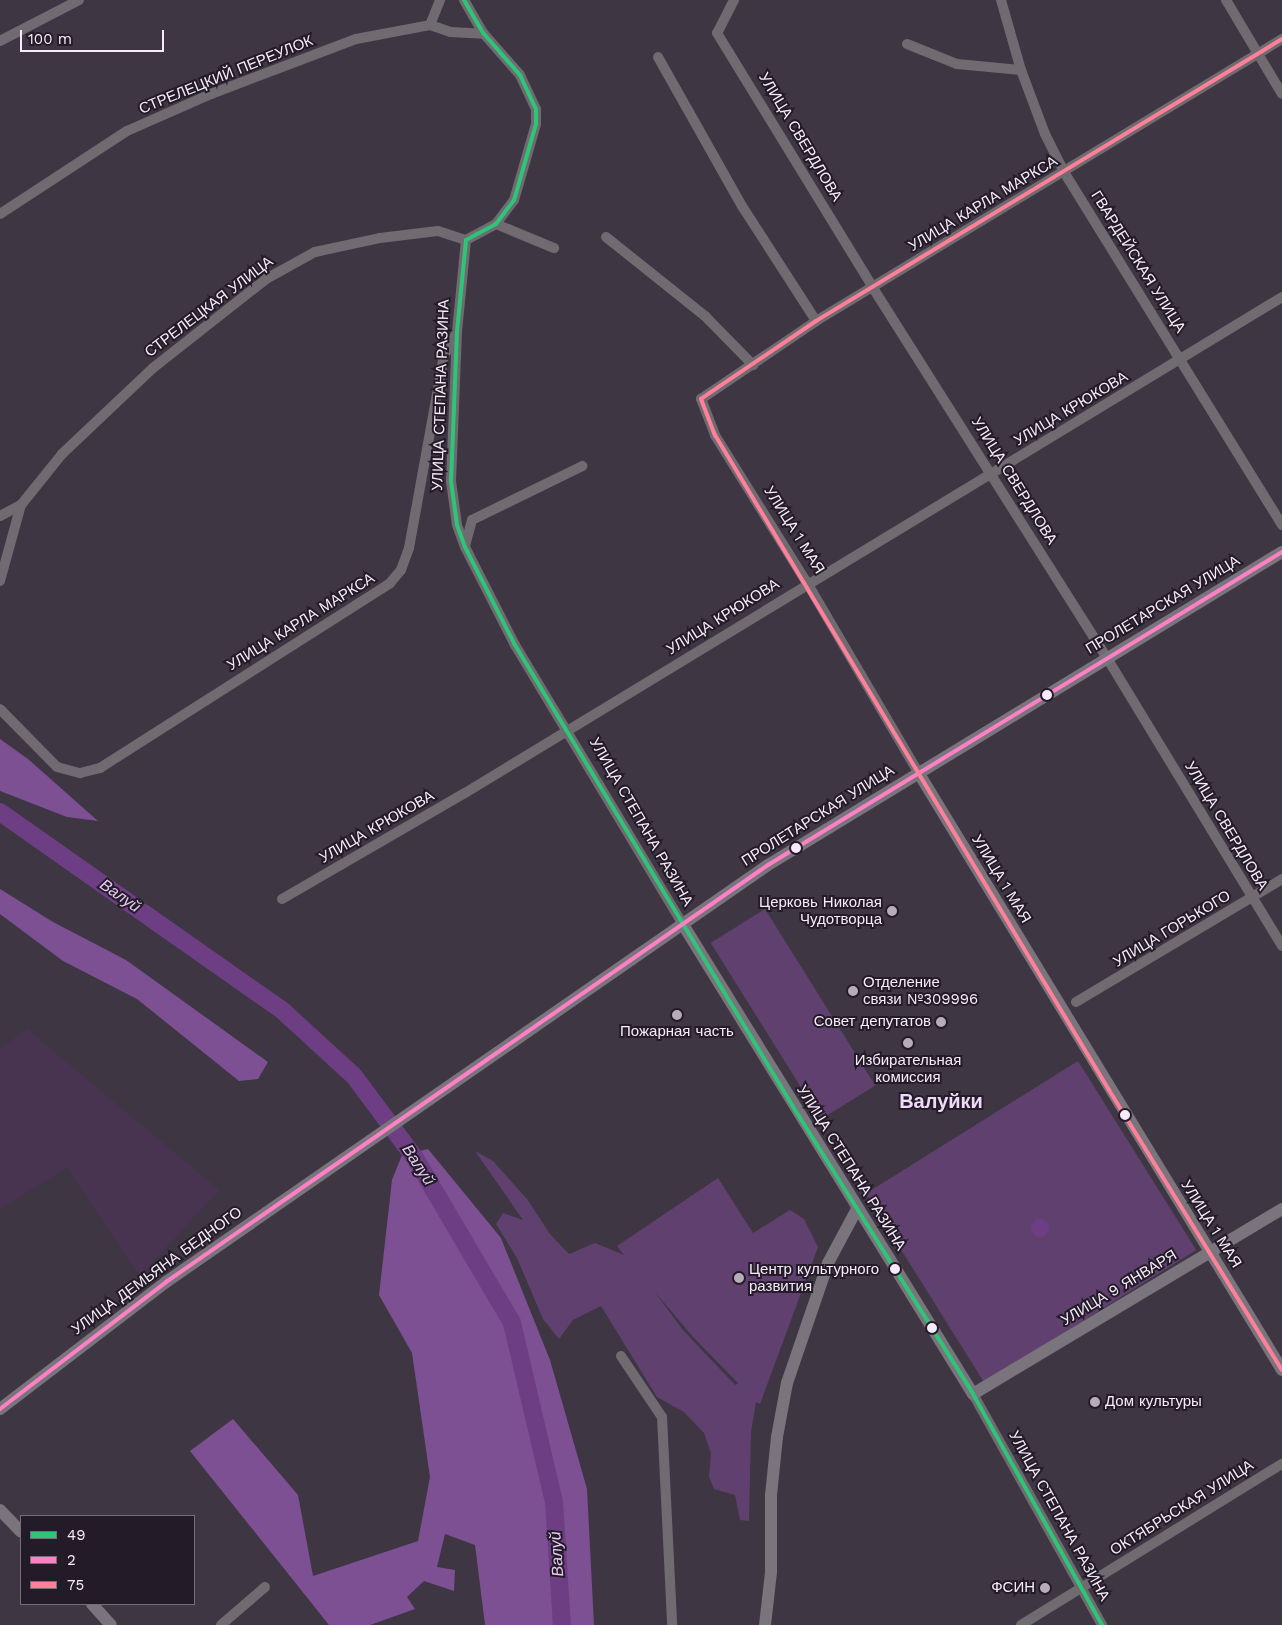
<!DOCTYPE html>
<html>
<head>
<meta charset="utf-8">
<style>
  body { margin:0 }
  #map { position:relative; width:1282px; height:1625px; overflow:hidden; background:#3f3643; font-family:"Work Sans",sans-serif }
  div>[style] { position:absolute }
  .built>* { inset:0; background:#483451 }
  .green>* { inset:0; background:#60406e; transform-origin:0 0 }
  .forest>* { inset:0; background:#7d4f93 }
  .water>* { inset:0; background:#6d3e83 }
  .round { border-radius:50% }
  .river>* { height:18px; margin:-9px; padding:0 9px; transform-origin:9px; border-radius:9px; background:#6d3e83 }
  .minor>* { height:10px; margin:-5px; padding:0 5px; transform-origin:5px; border-radius:5px; background:#6f6b71 }
  .major>* { height:12px; margin:-6px; padding:0 6px; transform-origin:6px; border-radius:6px; background:#7a747d }
  .bus-1>* { height:4px; margin:-2px; padding:0 2px; transform-origin:2px; border-radius:2px; background:#2dc577 }
  .bus-2>* { height:4px; margin:-2px; padding:0 2px; transform-origin:2px; border-radius:2px; background:#ff80c5 }
  .bus-3>* { height:4px; margin:-2px; padding:0 2px; transform-origin:2px; border-radius:2px; background:#ff8098 }
  .dots>* { width:14px; height:14px; translate:-50% -50%; box-sizing:border-box; border:2px solid #231b27; border-radius:50% }
  span { translate:-50% -50%; white-space:nowrap; text-align:center; line-height:1.15; -webkit-text-stroke:4px #231b27; paint-order:stroke }
  .street-label { font-size:15px; color:#f6ebfb }
  .poi-label { font-size:15px; color:#f6ebfb }
  .right { translate:-100% -50%; text-align:right }
  .left { translate:0 -50%; text-align:left }
  .water-label { font-size:16px; color:#e6caf3; font-style:italic }
  .district-label { font-size:20px; color:#efd9f9; font-weight:700 }
  .legend { position:absolute; left:20px; top:1515px; width:175px; height:90px; box-sizing:border-box; background:#231b27; border:1px solid #776e7c; margin:0; padding:6px 9px; list-style:none; font-size:15px; color:#f6ebfb }
  .legend li { display:flex; align-items:center; gap:10px; height:25px }
  .legend b { width:25px; border:1px solid #776e7c }
  .scale { position:absolute; left:20px; top:30px; width:144px; height:22px; box-sizing:border-box; border:2px solid #f6ebfb; border-top:0; padding-left:6px; font-size:15px; line-height:18px; white-space:nowrap; color:#f6ebfb; -webkit-text-stroke:4px #231b27; paint-order:stroke }
</style>
</head>
<body>
<div id="map">
  <div class="built">
    <div style="clip-path:polygon(27px 1029px,219px 1190px,140px 1276px,67px 1167px,0 1210px,0 1049px)"></div>
  </div>
  <div class="green">
    <div style="left:765px;top:909px;width:208px;height:64px;rotate:58deg"></div>
    <div style="left:1078px;top:1061px;width:223px;height:250px;rotate:58deg"></div>
    <div style="clip-path:polygon(evenodd,475px 1151px,493px 1161px,527px 1199px,550px 1234px,569px 1254px,595px 1243px,624px 1255px,617px 1246px,718px 1178px,753px 1233px,790px 1210px,804px 1219px,818px 1247px,760px 1404px,756px 1402px,751px 1432px,749px 1521px,740px 1520px,735px 1495px,714px 1489px,709px 1477px,711px 1453px,704px 1433px,684px 1412px,657px 1397px,601px 1306px,573px 1320px,559px 1339px,543px 1319px,517px 1258px,496px 1224px,503px 1213px,523px 1220px,475px 1151px,655px 1292px,694px 1338px,738px 1383px,735px 1385px,682px 1329px,655px 1292px)"></div>
  </div>
  <div class="forest">
    <div style="clip-path:polygon(0 739px,28px 759px,98px 821px,67px 817px,0 791px)"></div>
    <div style="clip-path:polygon(0 889px,53px 922px,126px 960px,268px 1062px,258px 1079px,239px 1081px,137px 999px,63px 961px,0 914px)"></div>
    <div style="clip-path:polygon(428px 1149px,501px 1238px,550px 1360px,587px 1489px,594px 1625px,485px 1625px,475px 1545px,445px 1534px,437px 1567px,455px 1570px,454px 1591px,424px 1581px,407px 1597px,415px 1609px,370px 1625px,329px 1625px,190px 1451px,233px 1419px,298px 1495px,313px 1576px,418px 1541px,430px 1477px,412px 1353px,379px 1295px,392px 1180px,402px 1155px)"></div>
  </div>
  <div class="water">
    <div class="round" style="left:1031px;top:1219px;width:18px;height:18px"></div>
  </div>
  <div class="river">
    <div style="left:0;top:812px;width:346px;rotate:35.1deg"></div>
    <div style="left:283px;top:1011px;width:96px;rotate:42.5deg"></div>
    <div style="left:354px;top:1076px;width:102px;rotate:53.4deg"></div>
    <div style="left:415px;top:1158px;width:191px;rotate:59.5deg"></div>
    <div style="left:512px;top:1323px;width:184px;rotate:76.8deg"></div>
    <div style="left:554px;top:1502px;width:123px;rotate:86.3deg"></div>
  </div>
  <div class="minor">
    <div style="left:464px;top:0;width:39px;rotate:60deg"></div>
    <div style="left:484px;top:34px;width:55px;rotate:48.7deg"></div>
    <div style="left:520px;top:75px;width:38px;rotate:65deg"></div>
    <div style="left:536px;top:109px;width:15px;rotate:90deg"></div>
    <div style="left:536px;top:124px;width:79px;rotate:106.1deg"></div>
    <div style="left:514px;top:200px;width:30px;rotate:127deg"></div>
    <div style="left:496px;top:224px;width:34px;rotate:152deg"></div>
    <div style="left:466px;top:240px;width:92px;rotate:95.6deg"></div>
    <div style="left:457px;top:332px;width:149px;rotate:92.3deg"></div>
    <div style="left:451px;top:481px;width:44px;rotate:82.2deg"></div>
    <div style="left:457px;top:525px;width:23px;rotate:70deg"></div>
    <div style="left:465px;top:547px;width:110px;rotate:63deg"></div>
    <div style="left:515px;top:645px;width:324px;rotate:59deg"></div>
    <div style="left:734px;top:0;width:37px;rotate:117deg"></div>
    <div style="left:717px;top:33px;width:299px;rotate:58.5deg"></div>
    <div style="left:873px;top:288px;width:438px;rotate:57.7deg"></div>
    <div style="left:1107px;top:658px;width:337px;rotate:58.7deg"></div>
    <div style="left:1001px;top:0;width:73px;rotate:74.1deg"></div>
    <div style="left:1021px;top:70px;width:68px;rotate:69.4deg"></div>
    <div style="left:1045px;top:134px;width:42px;rotate:63.4deg"></div>
    <div style="left:1064px;top:172px;width:415px;rotate:58.3deg"></div>
    <div style="left:1226px;top:0;width:109px;rotate:59.2deg"></div>
    <div style="left:430px;top:25px;width:27px;rotate:-68deg"></div>
    <div style="left:0;top:41px;width:89px;rotate:-27.4deg"></div>
    <div style="left:907px;top:44px;width:54px;rotate:21.8deg"></div>
    <div style="left:957px;top:64px;width:64px;rotate:5.4deg"></div>
    <div style="left:658px;top:57px;width:171px;rotate:60.6deg"></div>
    <div style="left:742px;top:206px;width:137px;rotate:57.2deg"></div>
    <div style="left:0;top:214px;width:152px;rotate:-33.2deg"></div>
    <div style="left:127px;top:131px;width:92px;rotate:-23.8deg"></div>
    <div style="left:211px;top:94px;width:155px;rotate:-20.8deg"></div>
    <div style="left:356px;top:39px;width:75px;rotate:-10.7deg"></div>
    <div style="left:430px;top:25px;width:21px;rotate:19deg"></div>
    <div style="left:450px;top:32px;width:34px;rotate:3deg"></div>
    <div style="left:496px;top:224px;width:63px;rotate:22.5deg"></div>
    <div style="left:606px;top:237px;width:127px;rotate:38.6deg"></div>
    <div style="left:705px;top:316px;width:69px;rotate:45.6deg"></div>
    <div style="left:0;top:516px;width:24px;rotate:-28deg"></div>
    <div style="left:465px;top:546px;width:27px;rotate:-75deg"></div>
    <div style="left:472px;top:520px;width:123px;rotate:-26.1deg"></div>
    <div style="left:0;top:581px;width:79px;rotate:-74.6deg"></div>
    <div style="left:21px;top:505px;width:65px;rotate:-51.2deg"></div>
    <div style="left:62px;top:454px;width:125px;rotate:-43.4deg"></div>
    <div style="left:153px;top:368px;width:144px;rotate:-38.2deg"></div>
    <div style="left:266px;top:279px;width:56px;rotate:-28.9deg"></div>
    <div style="left:315px;top:252px;width:66px;rotate:-12.2deg"></div>
    <div style="left:380px;top:238px;width:58px;rotate:-6.9deg"></div>
    <div style="left:438px;top:231px;width:29px;rotate:18deg"></div>
    <div style="left:0;top:709px;width:81px;rotate:45.5deg"></div>
    <div style="left:57px;top:767px;width:24px;rotate:15deg"></div>
    <div style="left:80px;top:773px;width:21px;rotate:-14deg"></div>
    <div style="left:100px;top:768px;width:344px;rotate:-32.5deg"></div>
    <div style="left:390px;top:583px;width:17px;rotate:-50deg"></div>
    <div style="left:401px;top:570px;width:23px;rotate:-70deg"></div>
    <div style="left:409px;top:548px;width:195px;rotate:-79.7deg"></div>
    <div style="left:444px;top:356px;width:24px;rotate:-62deg"></div>
    <div style="left:918px;top:772px;width:219px;rotate:-120.4deg"></div>
    <div style="left:807px;top:583px;width:174px;rotate:-121.9deg"></div>
    <div style="left:715px;top:435px;width:39px;rotate:-111deg"></div>
    <div style="left:701px;top:399px;width:139px;rotate:-34.1deg"></div>
    <div style="left:816px;top:321px;width:545px;rotate:-31.18deg"></div>
    <div style="left:282px;top:899px;width:211px;rotate:-30.1deg"></div>
    <div style="left:465px;top:793px;width:956px;rotate:-31.26deg"></div>
    <div style="left:1076px;top:1002px;width:240px;rotate:-30.8deg"></div>
    <div style="left:621px;top:1356px;width:73px;rotate:56.1deg"></div>
    <div style="left:662px;top:1417px;width:208px;rotate:87.2deg"></div>
    <div style="left:973px;top:1394px;width:265px;rotate:60.8deg"></div>
    <div style="left:221px;top:1625px;width:58px;rotate:-40.8deg"></div>
    <div style="left:1021px;top:1625px;width:307px;rotate:-31.7deg"></div>
  </div>
  <div class="major">
    <div style="left:918px;top:772px;width:700px;rotate:58.67deg"></div>
    <div style="left:682px;top:923px;width:554px;rotate:58.29deg"></div>
    <div style="left:973px;top:1394px;width:360px;rotate:-30.9deg"></div>
    <div style="left:0;top:1409px;width:209px;rotate:-37.4deg"></div>
    <div style="left:166px;top:1282px;width:732px;rotate:-34.71deg"></div>
    <div style="left:768px;top:865px;width:602px;rotate:-31.34deg"></div>
    <div style="left:0;top:1510px;width:30px;rotate:46deg"></div>
    <div style="left:92px;top:1604px;width:28px;rotate:48deg"></div>
    <div style="left:765px;top:1625px;width:53px;rotate:-83.5deg"></div>
    <div style="left:771px;top:1572px;width:77px;rotate:-90deg"></div>
    <div style="left:771px;top:1495px;width:58px;rotate:-84.1deg"></div>
    <div style="left:777px;top:1437px;width:55px;rotate:-79.5deg"></div>
    <div style="left:787px;top:1383px;width:127px;rotate:-71.1deg"></div>
    <div style="left:828px;top:1263px;width:61px;rotate:-61.8deg"></div>
  </div>
  <div class="bus-1">
    <div style="left:464px;top:0;width:39px;rotate:60deg"></div>
    <div style="left:484px;top:34px;width:55px;rotate:48.7deg"></div>
    <div style="left:520px;top:75px;width:38px;rotate:65deg"></div>
    <div style="left:536px;top:109px;width:15px;rotate:90deg"></div>
    <div style="left:536px;top:124px;width:79px;rotate:106.1deg"></div>
    <div style="left:514px;top:200px;width:30px;rotate:127deg"></div>
    <div style="left:496px;top:224px;width:34px;rotate:152deg"></div>
    <div style="left:466px;top:240px;width:92px;rotate:95.6deg"></div>
    <div style="left:457px;top:332px;width:149px;rotate:92.3deg"></div>
    <div style="left:451px;top:481px;width:44px;rotate:82.2deg"></div>
    <div style="left:457px;top:525px;width:23px;rotate:70deg"></div>
    <div style="left:465px;top:547px;width:110px;rotate:63deg"></div>
    <div style="left:515px;top:645px;width:537px;rotate:58.94deg"></div>
    <div style="left:792px;top:1105px;width:341px;rotate:57.9deg"></div>
    <div style="left:973px;top:1394px;width:265px;rotate:60.8deg"></div>
  </div>
  <div class="bus-2">
    <div style="left:0;top:1409px;width:209px;rotate:-37.4deg"></div>
    <div style="left:166px;top:1282px;width:732px;rotate:-34.71deg"></div>
    <div style="left:768px;top:865px;width:602px;rotate:-31.34deg"></div>
  </div>
  <div class="bus-3">
    <div style="left:1282px;top:39px;width:545px;rotate:148.82deg"></div>
    <div style="left:816px;top:321px;width:139px;rotate:145.9deg"></div>
    <div style="left:701px;top:399px;width:39px;rotate:69deg"></div>
    <div style="left:715px;top:435px;width:764px;rotate:58.97deg"></div>
    <div style="left:1109px;top:1090px;width:329px;rotate:58.3deg"></div>
  </div>
  <div class="dots">
    <div style="left:1047px;top:695px;background:#f6ebfb"></div>
    <div style="left:796px;top:848px;background:#f6ebfb"></div>
    <div style="left:892px;top:911px;background:#b6acbb"></div>
    <div style="left:853px;top:991px;background:#b6acbb"></div>
    <div style="left:677px;top:1015px;background:#b6acbb"></div>
    <div style="left:941px;top:1022px;background:#b6acbb"></div>
    <div style="left:908px;top:1043px;background:#b6acbb"></div>
    <div style="left:1125px;top:1115px;background:#f6ebfb"></div>
    <div style="left:895px;top:1269px;background:#f6ebfb"></div>
    <div style="left:739px;top:1278px;background:#b6acbb"></div>
    <div style="left:932px;top:1328px;background:#f6ebfb"></div>
    <div style="left:1095px;top:1402px;background:#b6acbb"></div>
    <div style="left:1045px;top:1588px;background:#b6acbb"></div>
  </div>
  <div class="street-label">
    <span style="left:226px;top:75px;rotate:-22deg">СТРЕЛЕЦКИЙ ПЕРЕУЛОК</span>
    <span style="left:800px;top:137px;rotate:59deg">УЛИЦА СВЕРДЛОВА</span>
    <span style="left:983px;top:204px;rotate:-31deg">УЛИЦА КАРЛА МАРКСА</span>
    <span style="left:1138px;top:262px;rotate:58deg">ГВАРДЕЙСКАЯ УЛИЦА</span>
    <span style="left:209px;top:307px;rotate:-37deg">СТРЕЛЕЦКАЯ УЛИЦА</span>
    <span style="left:441px;top:395px;rotate:-88deg">УЛИЦА СТЕПАНА РАЗИНА</span>
    <span style="left:1071px;top:409px;rotate:-31deg">УЛИЦА КРЮКОВА</span>
    <span style="left:1014px;top:481px;rotate:58deg">УЛИЦА СВЕРДЛОВА</span>
    <span style="left:794px;top:530px;rotate:58deg">УЛИЦА 1 МАЯ</span>
    <span style="left:1163px;top:605px;rotate:-31deg">ПРОЛЕТАРСКАЯ УЛИЦА</span>
    <span style="left:723px;top:617px;rotate:-32deg">УЛИЦА КРЮКОВА</span>
    <span style="left:301px;top:622px;rotate:-32deg">УЛИЦА КАРЛА МАРКСА</span>
    <span style="left:818px;top:816px;rotate:-32deg">ПРОЛЕТАРСКАЯ УЛИЦА</span>
    <span style="left:641px;top:822px;rotate:60deg">УЛИЦА СТЕПАНА РАЗИНА</span>
    <span style="left:1226px;top:826px;rotate:59deg">УЛИЦА СВЕРДЛОВА</span>
    <span style="left:377px;top:827px;rotate:-30deg">УЛИЦА КРЮКОВА</span>
    <span style="left:1001px;top:879px;rotate:59deg">УЛИЦА 1 МАЯ</span>
    <span style="left:1172px;top:929px;rotate:-31deg">УЛИЦА ГОРЬКОГО</span>
    <span style="left:851px;top:1168px;rotate:58deg">УЛИЦА СТЕПАНА РАЗИНА</span>
    <span style="left:1211px;top:1224px;rotate:58deg">УЛИЦА 1 МАЯ</span>
    <span style="left:157px;top:1271px;rotate:-36deg">УЛИЦА ДЕМЬЯНА БЕДНОГО</span>
    <span style="left:1119px;top:1288px;rotate:-31deg">УЛИЦА 9 ЯНВАРЯ</span>
    <span style="left:1182px;top:1508px;rotate:-32deg">ОКТЯБРЬСКАЯ УЛИЦА</span>
    <span style="left:1059px;top:1516px;rotate:61deg">УЛИЦА СТЕПАНА РАЗИНА</span>
  </div>
  <div class="poi-label">
    <span class="right" style="left:882px;top:911px">Церковь Николая<br>Чудотворца</span>
    <span class="left" style="left:863px;top:991px">Отделение<br>связи №309996</span>
    <span class="right" style="left:931px;top:1022px">Совет депутатов</span>
    <span style="left:677px;top:1032px">Пожарная часть</span>
    <span style="left:908px;top:1069px">Избирательная<br>комиссия</span>
    <span class="left" style="left:749px;top:1278px">Центр культурного<br>развития</span>
    <span class="left" style="left:1105px;top:1402px">Дом культуры</span>
    <span class="right" style="left:1035px;top:1588px">ФСИН</span>
  </div>
  <div class="water-label">
    <span style="left:120px;top:896px;rotate:35deg">Валуй</span>
    <span style="left:418px;top:1165px;rotate:57deg">Валуй</span>
    <span style="left:557px;top:1554px;rotate:-94deg">Валуй</span>
  </div>
  <div class="district-label">
    <span style="left:941px;top:1101px">Валуйки</span>
  </div>
  <ul class="legend">
  <li><b style="height:6px;background:#2dc577"></b>49</li>
  <li><b style="height:6px;background:#ff80c5"></b>2</li>
  <li><b style="height:6px;background:#ff8098"></b>75</li>
  </ul>
  <div class="scale">100 m</div>
</div>
</body>
</html>
